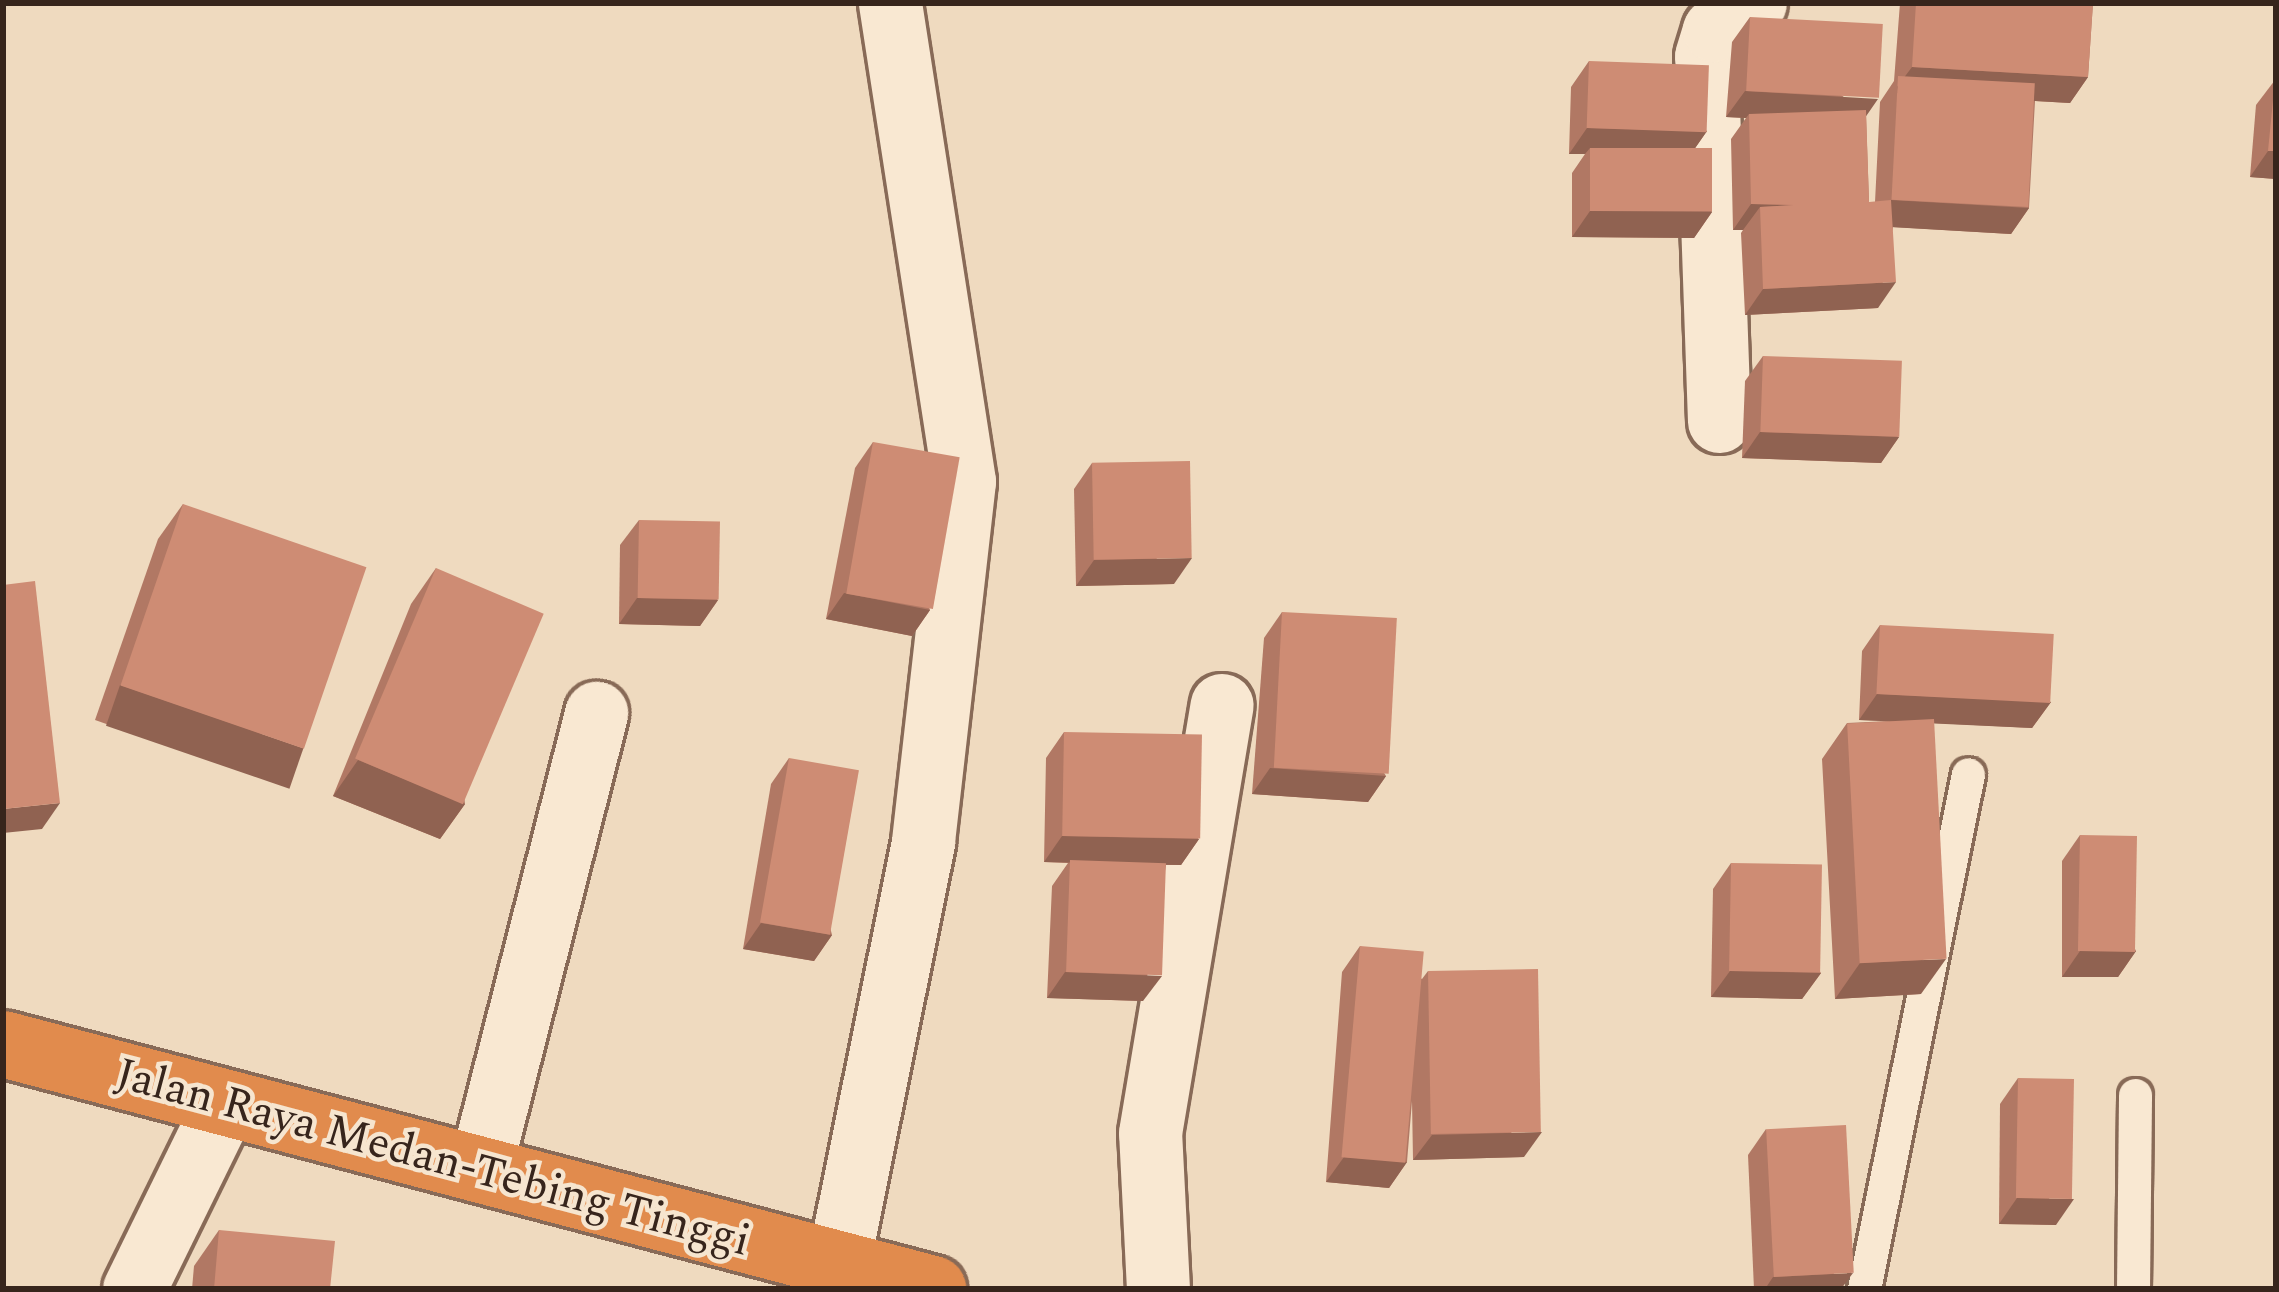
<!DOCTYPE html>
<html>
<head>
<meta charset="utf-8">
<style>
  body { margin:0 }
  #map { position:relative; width:2279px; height:1292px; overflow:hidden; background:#efdabf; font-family:Spectral,serif }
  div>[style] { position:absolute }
  .roads { filter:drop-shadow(3px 0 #886a57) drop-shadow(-3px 0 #886a57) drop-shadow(0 3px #886a57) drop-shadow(0 -3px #886a57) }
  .lane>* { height:33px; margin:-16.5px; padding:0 16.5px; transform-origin:16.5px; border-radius:16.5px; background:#f9e8d2 }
  .street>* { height:63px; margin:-31.5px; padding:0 31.5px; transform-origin:31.5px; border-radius:31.5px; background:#f9e8d2 }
  .highway>* { height:66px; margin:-33px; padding:0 33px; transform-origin:33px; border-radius:33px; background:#e18b4d }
  .wall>* { inset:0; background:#b17864 }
  .shaded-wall>* { inset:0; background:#906251; transform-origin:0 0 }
  .building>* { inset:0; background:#ce8c74; transform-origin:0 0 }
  span { translate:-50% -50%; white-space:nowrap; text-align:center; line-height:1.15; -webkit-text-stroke:9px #f6e5cf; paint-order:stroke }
  .street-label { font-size:45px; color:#37251c }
  .frame { position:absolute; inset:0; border:6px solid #37251c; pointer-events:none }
</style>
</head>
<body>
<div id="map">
  <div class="roads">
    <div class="lane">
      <div style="left:1864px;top:1289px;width:525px;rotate:-78.58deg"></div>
      <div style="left:2133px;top:1289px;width:194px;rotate:-89.4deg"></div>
    </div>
    <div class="street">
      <div style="left:1719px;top:421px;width:365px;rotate:-92deg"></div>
      <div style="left:1706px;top:56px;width:27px;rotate:-73deg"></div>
      <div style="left:1714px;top:30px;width:49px;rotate:-33.4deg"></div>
      <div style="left:480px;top:1169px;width:471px;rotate:-75.7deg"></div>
      <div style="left:134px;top:1289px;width:207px;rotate:-63.9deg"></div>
      <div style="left:833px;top:1289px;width:457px;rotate:-78.6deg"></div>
      <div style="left:923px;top:841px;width:362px;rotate:-83.5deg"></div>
      <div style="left:964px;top:481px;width:484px;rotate:-98.8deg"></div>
      <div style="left:1158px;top:1289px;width:156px;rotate:-92.9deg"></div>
      <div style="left:1150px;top:1133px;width:434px;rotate:-80.5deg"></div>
    </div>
    <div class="highway">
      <div style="left:3px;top:1044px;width:962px;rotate:14.76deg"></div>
    </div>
  </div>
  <div class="wall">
    <div style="clip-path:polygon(1900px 3px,2093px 3px,2088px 77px,2070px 103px,2035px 101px,2029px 208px,2011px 234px,1893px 227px,1878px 308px,1745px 315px,1741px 233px,1743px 230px,1733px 230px,1731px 139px,1746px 118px,1726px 117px,1732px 42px,1750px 17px,1866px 116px,1869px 202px,1875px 202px,1880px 102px,1894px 81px)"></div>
    <div style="clip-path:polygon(1589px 61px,1707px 131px,1695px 148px,1712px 212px,1694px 238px,1572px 237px,1572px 173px,1585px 154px,1569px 154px,1571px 87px)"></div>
    <div style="clip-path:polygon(2275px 80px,2276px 179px,2250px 177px,2256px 105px)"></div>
    <div style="clip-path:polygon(1763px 356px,1899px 437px,1881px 463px,1742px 458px,1745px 381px)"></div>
    <div style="clip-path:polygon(873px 442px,930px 610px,912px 636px,826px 619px,855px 468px)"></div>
    <div style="clip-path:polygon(1092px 463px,1174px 584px,1076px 586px,1074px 489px)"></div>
    <div style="clip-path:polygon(183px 504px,278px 784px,95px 720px,158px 539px)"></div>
    <div style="clip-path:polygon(639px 520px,718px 600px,700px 626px,619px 624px,620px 545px)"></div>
    <div style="clip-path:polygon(436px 568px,465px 804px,440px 839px,333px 796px,411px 604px)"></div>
    <div style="clip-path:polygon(1282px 612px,1386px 776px,1368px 802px,1252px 794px,1264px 638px)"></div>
    <div style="clip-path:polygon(1880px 625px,2051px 702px,2032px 728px,1934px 723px,1921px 994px,1835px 999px,1822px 759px,1847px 723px,1890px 721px,1859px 720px,1862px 651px)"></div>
    <div style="clip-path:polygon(1064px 732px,1199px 839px,1181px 865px,1166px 865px,1143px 1001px,1047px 998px,1052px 886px,1068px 863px,1044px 862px,1046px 758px)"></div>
    <div style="clip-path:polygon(789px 758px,832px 935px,814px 961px,743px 949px,771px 784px)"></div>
    <div style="clip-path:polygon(2080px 835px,2136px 951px,2118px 977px,2062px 977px,2062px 861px)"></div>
    <div style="clip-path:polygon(1731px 863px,1821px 973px,1802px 999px,1711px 997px,1713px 889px)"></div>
    <div style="clip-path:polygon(1360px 946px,1422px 979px,1428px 971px,1524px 1157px,1413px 1160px,1412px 1101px,1407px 1162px,1389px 1188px,1326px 1182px,1342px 972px)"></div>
    <div style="clip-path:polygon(2018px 1078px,2056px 1225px,1999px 1224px,2000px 1104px)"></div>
    <div style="clip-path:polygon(1766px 1129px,1841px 1289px,1754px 1289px,1748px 1155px)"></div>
    <div style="clip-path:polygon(219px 1230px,330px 1289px,192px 1289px,194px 1266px)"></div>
  </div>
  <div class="shaded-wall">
    <div style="clip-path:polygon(1912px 67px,2088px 77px,2070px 103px,1897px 93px,1897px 87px)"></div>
    <div style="clip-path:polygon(1745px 91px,1878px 99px,1860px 125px,1749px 114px,1746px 118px,1726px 117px)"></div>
    <div style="clip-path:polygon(1587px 128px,1707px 131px,1689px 157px,1590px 148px,1585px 154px,1569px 154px)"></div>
    <div style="clip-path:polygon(2268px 151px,2276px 151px,2276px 179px,2250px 177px)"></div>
    <div style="clip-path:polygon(1891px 200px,2029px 208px,2011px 234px,1873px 226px)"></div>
    <div style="clip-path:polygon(1751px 204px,1794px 205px,1760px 207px,1743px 230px,1733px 230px)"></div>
    <div style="clip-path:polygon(1590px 211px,1712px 212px,1694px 238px,1572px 237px)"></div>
    <div style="clip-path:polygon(1896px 282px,1878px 308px,1745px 315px,1763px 289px)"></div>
    <div style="clip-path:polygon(1760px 432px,1899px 437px,1881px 463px,1742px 458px)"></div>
    <div style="clip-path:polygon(1192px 558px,1174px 584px,1076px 586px,1094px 560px)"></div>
    <div style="clip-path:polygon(844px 593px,930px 610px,912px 636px,826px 619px)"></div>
    <div style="clip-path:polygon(637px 598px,718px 600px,700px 626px,619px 624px)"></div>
    <div style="left:120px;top:685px;width:194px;height:43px;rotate:19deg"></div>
    <div style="clip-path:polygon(1877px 694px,2051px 702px,2032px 728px,1859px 720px)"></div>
    <div style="clip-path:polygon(358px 760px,465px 804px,440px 839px,333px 796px)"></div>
    <div style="clip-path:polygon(1270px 768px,1386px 776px,1368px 802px,1252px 794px)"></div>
    <div style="clip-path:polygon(60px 803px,42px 829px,3px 833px,3px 809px)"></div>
    <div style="clip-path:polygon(1062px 836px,1199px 839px,1181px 865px,1044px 862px)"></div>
    <div style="clip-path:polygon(761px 923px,832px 935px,814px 961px,743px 949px)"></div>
    <div style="clip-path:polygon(2080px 951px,2136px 951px,2118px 977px,2062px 977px)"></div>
    <div style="clip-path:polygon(1946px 959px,1921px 994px,1835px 999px,1860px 963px)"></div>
    <div style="clip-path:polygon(1730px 971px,1821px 973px,1802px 999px,1711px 997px)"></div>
    <div style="clip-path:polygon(1065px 972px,1162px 976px,1143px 1001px,1047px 998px)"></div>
    <div style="clip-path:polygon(1542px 1132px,1524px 1157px,1413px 1160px,1432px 1135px)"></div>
    <div style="clip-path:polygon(1344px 1157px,1407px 1162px,1389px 1188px,1326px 1182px)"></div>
    <div style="clip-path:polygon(2017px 1198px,2074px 1199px,2056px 1225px,1999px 1224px)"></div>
    <div style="clip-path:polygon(1853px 1273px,1841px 1289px,1765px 1289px,1773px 1277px)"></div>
  </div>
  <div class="building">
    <div style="clip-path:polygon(1916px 3px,2093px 3px,2088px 77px,1912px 67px)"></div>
    <div style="left:1750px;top:17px;width:133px;height:74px;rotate:3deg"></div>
    <div style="left:1589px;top:61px;width:120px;height:67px;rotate:2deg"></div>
    <div style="left:1898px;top:76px;width:137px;height:124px;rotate:3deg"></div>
    <div style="clip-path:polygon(2275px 80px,2276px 80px,2276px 151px,2268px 151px)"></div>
    <div style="clip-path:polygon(1866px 110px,1869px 202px,1891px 200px,1896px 282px,1763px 289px,1760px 207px,1794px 205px,1751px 204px,1749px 114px)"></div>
    <div style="left:1590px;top:148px;width:122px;height:63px"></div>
    <div style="left:1763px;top:356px;width:139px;height:76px;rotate:2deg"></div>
    <div style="left:873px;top:442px;width:88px;height:154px;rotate:10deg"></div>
    <div style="left:1190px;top:461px;width:97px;height:98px;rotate:89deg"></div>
    <div style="left:183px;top:504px;width:194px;height:192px;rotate:19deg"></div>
    <div style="left:639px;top:520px;width:81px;height:78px;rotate:1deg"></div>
    <div style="left:436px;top:568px;width:117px;height:207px;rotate:23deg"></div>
    <div style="clip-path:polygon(35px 581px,60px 803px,3px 809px,3px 585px)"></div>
    <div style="left:1282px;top:612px;width:115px;height:156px;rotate:3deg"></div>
    <div style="left:1880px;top:625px;width:174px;height:69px;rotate:3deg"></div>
    <div style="left:1934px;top:719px;width:240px;height:87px;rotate:87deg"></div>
    <div style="left:1064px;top:732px;width:138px;height:104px;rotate:1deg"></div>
    <div style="left:789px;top:758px;width:71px;height:167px;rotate:10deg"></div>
    <div style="left:2080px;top:835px;width:57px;height:116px;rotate:1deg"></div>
    <div style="left:1070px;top:860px;width:96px;height:112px;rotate:2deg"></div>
    <div style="left:1731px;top:863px;width:91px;height:108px;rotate:1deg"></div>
    <div style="left:1360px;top:946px;width:64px;height:212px;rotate:5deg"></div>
    <div style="left:1538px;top:969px;width:163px;height:110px;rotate:89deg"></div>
    <div style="left:2018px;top:1078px;width:56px;height:120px;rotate:1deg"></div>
    <div style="left:1846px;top:1125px;width:148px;height:80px;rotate:87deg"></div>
    <div style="clip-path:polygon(219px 1230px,335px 1241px,330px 1289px,214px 1289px)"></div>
  </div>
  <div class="street-label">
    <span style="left:433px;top:1158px;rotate:15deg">Jalan Raya Medan-Tebing Tinggi</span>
  </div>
  <div class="frame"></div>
</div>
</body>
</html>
